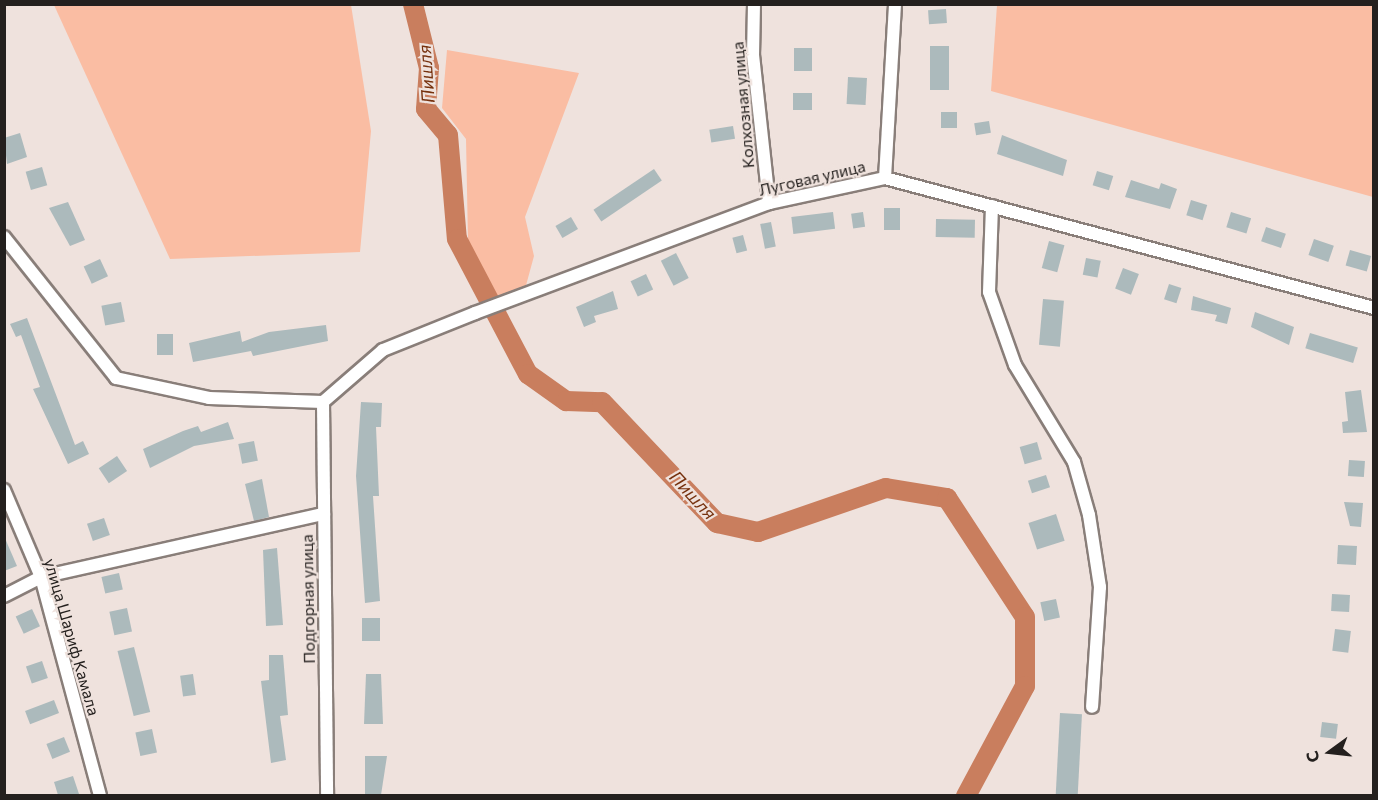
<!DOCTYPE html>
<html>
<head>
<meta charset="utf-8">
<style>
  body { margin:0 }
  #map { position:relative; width:1378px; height:800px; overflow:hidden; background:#efe2dd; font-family:Commissioner,sans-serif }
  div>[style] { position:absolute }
  .green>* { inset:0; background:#fabda3 }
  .river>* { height:20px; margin:-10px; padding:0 10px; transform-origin:10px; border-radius:10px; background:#c97e5e }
  .building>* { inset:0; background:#acbabc; transform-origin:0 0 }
  .roads { filter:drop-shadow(2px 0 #897e79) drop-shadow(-2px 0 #897e79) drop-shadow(0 2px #897e79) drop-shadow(0 -2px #897e79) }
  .minor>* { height:12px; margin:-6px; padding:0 6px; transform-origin:6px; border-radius:6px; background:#fff }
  span { translate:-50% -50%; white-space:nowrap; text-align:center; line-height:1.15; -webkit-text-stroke:4.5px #efe2dd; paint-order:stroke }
  .street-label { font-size:16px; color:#24201e }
  .water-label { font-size:18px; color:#76310e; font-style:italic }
  .frame { position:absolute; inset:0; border:6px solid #24201e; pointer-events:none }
  .north { position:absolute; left:1300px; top:722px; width:60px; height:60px; -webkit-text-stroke:4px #efe2dd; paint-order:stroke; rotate:255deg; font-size:16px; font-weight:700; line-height:24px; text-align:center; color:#24201e }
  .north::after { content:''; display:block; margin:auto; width:21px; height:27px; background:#24201e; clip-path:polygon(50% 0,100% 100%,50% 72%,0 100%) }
</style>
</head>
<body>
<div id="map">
  <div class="green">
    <div style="clip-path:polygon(54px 5px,351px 5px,371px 131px,360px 252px,170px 259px)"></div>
    <div style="clip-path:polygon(997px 5px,1373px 5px,1373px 197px,991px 91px)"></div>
    <div style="clip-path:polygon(447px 50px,579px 73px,525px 217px,534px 256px,525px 289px,499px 304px,468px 241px,466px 139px,442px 108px)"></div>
  </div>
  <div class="river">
    <div style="left:413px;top:4px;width:66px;rotate:76deg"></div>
    <div style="left:429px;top:68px;width:41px;rotate:94.2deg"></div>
    <div style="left:426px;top:109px;width:34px;rotate:50deg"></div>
    <div style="left:448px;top:135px;width:104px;rotate:85.1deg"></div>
    <div style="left:457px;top:239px;width:153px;rotate:62.3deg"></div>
    <div style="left:528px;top:374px;width:47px;rotate:35.4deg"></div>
    <div style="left:566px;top:401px;width:36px;rotate:2deg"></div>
    <div style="left:602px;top:402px;width:167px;rotate:46.5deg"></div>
    <div style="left:717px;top:523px;width:42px;rotate:12.4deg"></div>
    <div style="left:758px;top:532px;width:135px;rotate:-19deg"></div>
    <div style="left:886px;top:488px;width:62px;rotate:9.3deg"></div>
    <div style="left:947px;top:498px;width:142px;rotate:56.8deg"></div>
    <div style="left:1025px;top:617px;width:69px;rotate:90deg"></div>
    <div style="left:1025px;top:686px;width:125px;rotate:118.2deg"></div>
  </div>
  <div class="building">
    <div style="left:946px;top:9px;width:14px;height:18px;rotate:86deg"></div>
    <div style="left:930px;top:46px;width:19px;height:44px"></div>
    <div style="left:794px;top:48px;width:18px;height:23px"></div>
    <div style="left:848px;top:77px;width:19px;height:27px;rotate:3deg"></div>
    <div style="left:812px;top:93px;width:17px;height:19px;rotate:90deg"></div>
    <div style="left:941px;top:112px;width:16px;height:16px"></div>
    <div style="left:989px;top:121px;width:12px;height:15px;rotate:81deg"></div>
    <div style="left:733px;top:126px;width:13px;height:24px;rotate:81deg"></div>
    <div style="clip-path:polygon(20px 133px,27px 157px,7px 164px,4px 138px)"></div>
    <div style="clip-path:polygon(1002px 135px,1067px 160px,1063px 176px,997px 154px)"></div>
    <div style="left:42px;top:167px;width:19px;height:17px;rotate:74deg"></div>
    <div style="left:654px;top:169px;width:14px;height:73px;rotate:56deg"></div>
    <div style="left:1097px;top:171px;width:17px;height:15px;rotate:17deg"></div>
    <div style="clip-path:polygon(1131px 180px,1159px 189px,1161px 183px,1177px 189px,1170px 209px,1125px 197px)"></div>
    <div style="left:1191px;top:200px;width:17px;height:16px;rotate:17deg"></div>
    <div style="clip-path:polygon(68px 202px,85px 240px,70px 246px,49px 208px)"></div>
    <div style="left:884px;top:208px;width:16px;height:22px"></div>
    <div style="left:833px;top:212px;width:17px;height:42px;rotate:83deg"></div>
    <div style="left:863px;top:212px;width:15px;height:12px;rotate:82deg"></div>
    <div style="left:1231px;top:212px;width:21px;height:16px;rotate:17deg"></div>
    <div style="left:571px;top:217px;width:14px;height:18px;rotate:60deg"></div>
    <div style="left:936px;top:219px;width:39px;height:18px;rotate:1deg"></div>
    <div style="left:771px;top:222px;width:25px;height:11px;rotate:79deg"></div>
    <div style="left:1266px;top:227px;width:21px;height:15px;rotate:19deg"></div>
    <div style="left:743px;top:235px;width:16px;height:11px;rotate:75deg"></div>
    <div style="left:1314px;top:239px;width:21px;height:17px;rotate:19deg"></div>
    <div style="left:1049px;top:241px;width:16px;height:28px;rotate:15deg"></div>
    <div style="left:1350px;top:250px;width:22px;height:16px;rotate:16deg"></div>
    <div style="left:676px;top:253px;width:28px;height:17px;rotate:63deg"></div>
    <div style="left:1086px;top:258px;width:15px;height:17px;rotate:11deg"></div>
    <div style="left:100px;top:259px;width:19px;height:18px;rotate:65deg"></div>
    <div style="left:1123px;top:268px;width:17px;height:22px;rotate:21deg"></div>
    <div style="left:646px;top:274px;width:17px;height:17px;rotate:65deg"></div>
    <div style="left:1169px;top:284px;width:13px;height:16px;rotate:18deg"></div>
    <div style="clip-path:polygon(613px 291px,618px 309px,594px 316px,596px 322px,584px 327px,576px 307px)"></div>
    <div style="clip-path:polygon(1193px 296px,1231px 308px,1227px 324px,1215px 321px,1217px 315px,1191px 310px)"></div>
    <div style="left:1043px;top:299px;width:21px;height:46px;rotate:5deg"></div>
    <div style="left:121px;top:302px;width:20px;height:20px;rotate:79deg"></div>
    <div style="clip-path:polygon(1255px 312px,1294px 327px,1289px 345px,1251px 327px)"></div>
    <div style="clip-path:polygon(27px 318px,75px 445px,83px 441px,89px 454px,68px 464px,33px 389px,40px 387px,21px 335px,16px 337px,10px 324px)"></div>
    <div style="clip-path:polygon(326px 325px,328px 341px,253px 356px,251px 351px,193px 362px,189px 343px,240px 331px,242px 342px,269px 332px)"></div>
    <div style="left:1310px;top:333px;width:50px;height:16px;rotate:17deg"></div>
    <div style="left:157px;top:334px;width:16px;height:21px"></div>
    <div style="clip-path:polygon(1361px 390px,1367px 432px,1343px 433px,1342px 422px,1348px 421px,1345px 392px)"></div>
    <div style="clip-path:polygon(361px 402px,382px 403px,381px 427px,376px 427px,379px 496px,373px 496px,380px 601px,365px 603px,356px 476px)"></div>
    <div style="clip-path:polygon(228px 422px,234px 439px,194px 446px,150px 468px,143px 449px,183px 431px,198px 426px,201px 432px)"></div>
    <div style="left:254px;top:441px;width:20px;height:16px;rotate:79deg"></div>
    <div style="left:1037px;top:442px;width:18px;height:18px;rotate:74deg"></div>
    <div style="left:117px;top:456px;width:18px;height:22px;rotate:56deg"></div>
    <div style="left:1349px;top:460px;width:16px;height:16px;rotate:4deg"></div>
    <div style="left:1046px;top:475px;width:13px;height:19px;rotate:72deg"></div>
    <div style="clip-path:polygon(262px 479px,269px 517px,254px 521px,245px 484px)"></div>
    <div style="clip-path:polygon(1344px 502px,1363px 503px,1361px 527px,1350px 526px)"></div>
    <div style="left:1056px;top:514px;width:28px;height:29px;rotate:72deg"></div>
    <div style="left:104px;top:518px;width:18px;height:18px;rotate:71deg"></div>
    <div style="clip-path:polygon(4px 536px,17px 566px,4px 571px)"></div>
    <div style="left:1338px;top:545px;width:19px;height:19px;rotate:3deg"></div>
    <div style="clip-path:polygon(277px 548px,283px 625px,266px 626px,263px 550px)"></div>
    <div style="left:119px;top:573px;width:17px;height:18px;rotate:77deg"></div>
    <div style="left:1332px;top:594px;width:18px;height:17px;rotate:3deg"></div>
    <div style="left:1056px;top:599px;width:19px;height:16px;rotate:78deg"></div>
    <div style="left:127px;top:608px;width:24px;height:18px;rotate:78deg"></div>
    <div style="left:32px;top:609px;width:19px;height:18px;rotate:65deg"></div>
    <div style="left:362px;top:618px;width:18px;height:23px"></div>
    <div style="left:1335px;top:629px;width:16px;height:22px;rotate:7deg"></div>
    <div style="left:134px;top:647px;width:67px;height:17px;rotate:76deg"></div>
    <div style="clip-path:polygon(269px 655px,283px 655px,288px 715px,280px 716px,286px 760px,271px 763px,261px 681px,269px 680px)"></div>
    <div style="left:42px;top:661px;width:18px;height:17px;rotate:71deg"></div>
    <div style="left:193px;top:674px;width:21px;height:13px;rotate:82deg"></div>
    <div style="clip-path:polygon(366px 674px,381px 674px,383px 724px,364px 724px)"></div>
    <div style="left:54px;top:700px;width:14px;height:31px;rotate:69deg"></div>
    <div style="left:1060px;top:713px;width:22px;height:82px;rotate:3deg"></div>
    <div style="left:1322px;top:722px;width:16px;height:15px;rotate:7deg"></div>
    <div style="left:152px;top:729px;width:24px;height:17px;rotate:78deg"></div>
    <div style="left:64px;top:737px;width:16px;height:19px;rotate:68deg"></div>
    <div style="clip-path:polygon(365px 756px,387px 756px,381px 795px,365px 795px)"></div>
    <div style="clip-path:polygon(73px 776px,79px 794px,58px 795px,54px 782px)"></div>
  </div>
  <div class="roads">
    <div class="minor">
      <div style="left:754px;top:4px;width:51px;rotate:91.1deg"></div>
      <div style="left:753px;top:55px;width:149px;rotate:83.8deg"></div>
      <div style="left:885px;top:178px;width:174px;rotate:-86.7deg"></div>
      <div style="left:992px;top:206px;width:86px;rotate:92deg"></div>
      <div style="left:989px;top:292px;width:77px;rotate:70.4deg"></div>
      <div style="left:1015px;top:365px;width:114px;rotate:58.7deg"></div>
      <div style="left:1074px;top:462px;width:55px;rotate:74.2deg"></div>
      <div style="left:1089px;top:515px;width:73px;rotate:81.3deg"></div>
      <div style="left:1100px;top:587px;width:120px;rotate:93.8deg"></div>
      <div style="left:4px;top:237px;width:180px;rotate:51.5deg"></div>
      <div style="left:116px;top:378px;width:95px;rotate:12.1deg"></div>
      <div style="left:209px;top:398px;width:114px;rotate:2deg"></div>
      <div style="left:323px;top:402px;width:79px;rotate:-40.9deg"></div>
      <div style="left:383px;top:350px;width:99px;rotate:-21.9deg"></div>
      <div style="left:475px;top:313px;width:314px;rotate:-20.5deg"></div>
      <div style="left:769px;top:203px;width:119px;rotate:-12.2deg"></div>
      <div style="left:885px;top:178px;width:506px;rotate:14.89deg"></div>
      <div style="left:323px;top:402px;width:394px;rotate:89.4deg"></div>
      <div style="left:4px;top:490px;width:95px;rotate:67deg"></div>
      <div style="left:41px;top:577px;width:227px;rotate:74.9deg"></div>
      <div style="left:4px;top:596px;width:42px;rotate:-27.2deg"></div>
      <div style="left:41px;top:577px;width:290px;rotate:-12.6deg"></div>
    </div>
  </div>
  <div class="street-label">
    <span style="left:743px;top:105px;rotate:-95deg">Колхозная улица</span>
    <span style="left:812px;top:178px;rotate:-13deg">Луговая улица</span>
    <span style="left:308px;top:599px;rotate:-91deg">Подгорная улица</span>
    <span style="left:72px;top:637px;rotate:74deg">улица Шариф Камала</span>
  </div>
  <div class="water-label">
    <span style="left:426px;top:74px;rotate:-94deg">Пишля</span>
    <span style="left:693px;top:495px;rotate:47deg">Пишля</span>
  </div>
  <div class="frame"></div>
  <div class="north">С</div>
</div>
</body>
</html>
